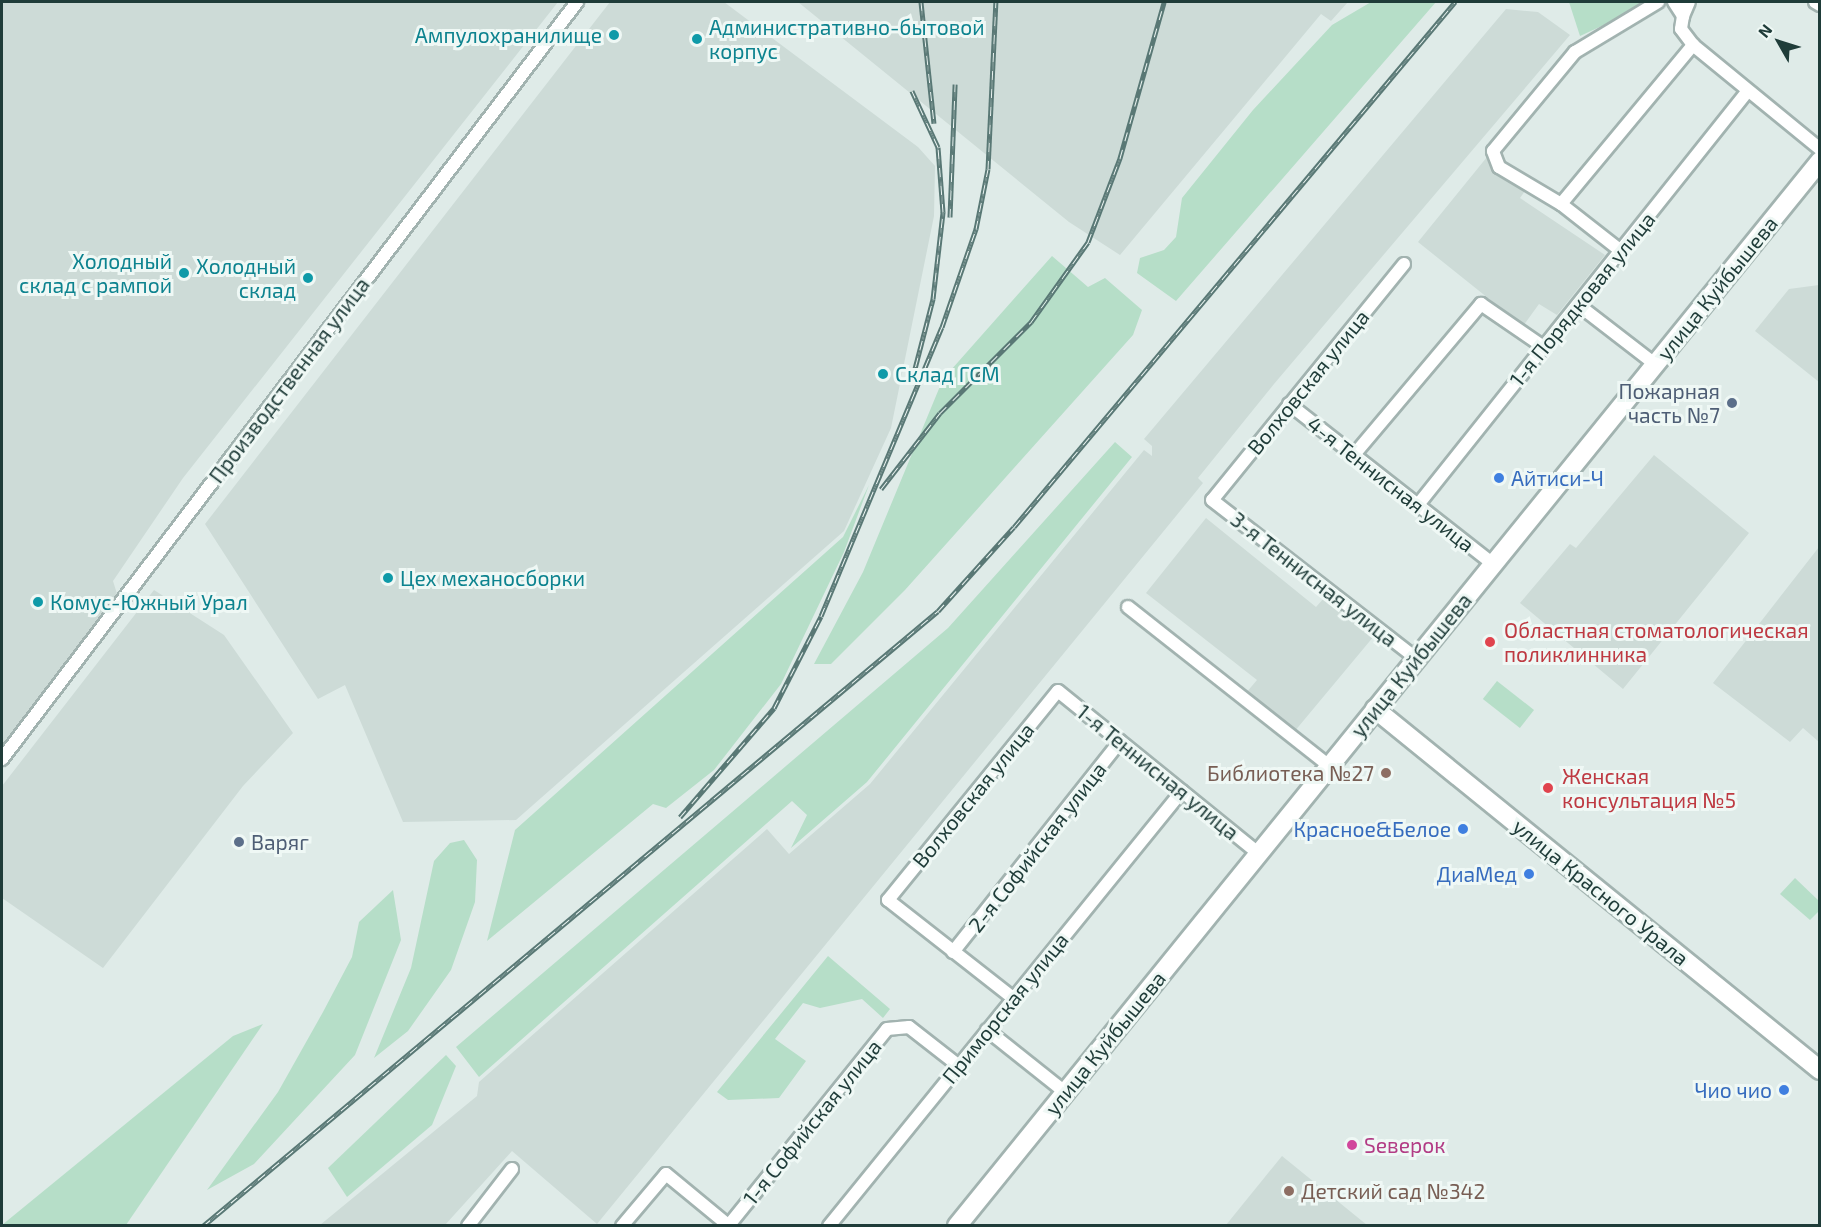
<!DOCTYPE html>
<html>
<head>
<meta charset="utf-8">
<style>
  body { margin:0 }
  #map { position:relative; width:1821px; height:1227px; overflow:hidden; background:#dfebe8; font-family:"Exo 2",sans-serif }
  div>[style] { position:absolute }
  .built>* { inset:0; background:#cddbd7 }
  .green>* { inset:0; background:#b6dec8; transform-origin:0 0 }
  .roads { filter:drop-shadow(2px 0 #a2b3b0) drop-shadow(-2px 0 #a2b3b0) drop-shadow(0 2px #a2b3b0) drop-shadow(0 -2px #a2b3b0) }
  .street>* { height:12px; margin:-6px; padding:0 6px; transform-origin:6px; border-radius:6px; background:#fff }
  .secondary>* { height:18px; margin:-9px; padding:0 9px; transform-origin:9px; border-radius:9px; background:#fff }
  .rail>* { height:5px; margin-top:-2.5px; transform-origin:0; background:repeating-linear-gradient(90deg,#eff8f5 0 9px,#597875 0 18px); box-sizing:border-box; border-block:2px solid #597875 }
  .dots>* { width:16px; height:16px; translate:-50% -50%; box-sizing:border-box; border:3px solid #eff8f5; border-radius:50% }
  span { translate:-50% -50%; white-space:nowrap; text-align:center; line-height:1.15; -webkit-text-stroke:6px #eff8f5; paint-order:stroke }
  .culture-label { font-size:21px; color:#0d838f }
  .left { translate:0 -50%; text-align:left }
  .right { translate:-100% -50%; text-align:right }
  .street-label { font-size:21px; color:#1f3c39 }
  .service-label { font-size:21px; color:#4e5e75 }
  .shop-label { font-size:21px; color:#366cbe }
  .health-label { font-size:21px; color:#be3a42 }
  .education-label { font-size:21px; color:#785e54 }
  .hotel-label { font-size:21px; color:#b23c85 }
  .frame { position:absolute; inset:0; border:3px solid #1f3c39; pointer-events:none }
  .north { position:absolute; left:1749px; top:12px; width:60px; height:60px; -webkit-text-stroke:4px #eff8f5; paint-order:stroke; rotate:309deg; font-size:16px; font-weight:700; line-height:24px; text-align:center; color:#1f3c39 }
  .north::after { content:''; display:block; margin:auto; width:21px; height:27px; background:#1f3c39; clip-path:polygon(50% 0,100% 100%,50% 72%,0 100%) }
</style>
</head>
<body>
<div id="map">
  <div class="built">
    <div style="clip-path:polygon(2px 2px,558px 2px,183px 478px,113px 581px,118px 597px,2px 748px)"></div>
    <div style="clip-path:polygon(610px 2px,724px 2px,918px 147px,935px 166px,934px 216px,891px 428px,844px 531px,516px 820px,403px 822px,345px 685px,318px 699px,205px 524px)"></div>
    <div style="clip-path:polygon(798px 2px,1348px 2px,1331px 21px,1321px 14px,1120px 255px,1069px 222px)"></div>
    <div style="clip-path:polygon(1506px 9px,1538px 12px,1570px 35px,1274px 384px,1198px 478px,1203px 483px,597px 1224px,512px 1151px,445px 1225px,320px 1225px,477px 1096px,479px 1082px,767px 829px,789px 854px,870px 784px,1144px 450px,1152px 456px,1152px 446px,1144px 439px)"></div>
    <div style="clip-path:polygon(1487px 157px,1527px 188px,1520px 198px,1605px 255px,1557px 315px,1539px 304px,1523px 326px,1418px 242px)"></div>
    <div style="clip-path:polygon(1819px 285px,1820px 285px,1819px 382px,1755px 331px,1789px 289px)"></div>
    <div style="clip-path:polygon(1654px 455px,1749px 533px,1623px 689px,1520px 603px,1570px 544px,1576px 548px)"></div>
    <div style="clip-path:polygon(1206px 518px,1316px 607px,1324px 598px,1374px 636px,1294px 732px,1246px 693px,1257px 680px,1146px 593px)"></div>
    <div style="clip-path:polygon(1819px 547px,1819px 742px,1803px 728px,1790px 742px,1713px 683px)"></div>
    <div style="clip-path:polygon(154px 590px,224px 635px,293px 733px,243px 786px,103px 968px,2px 898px,2px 786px)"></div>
    <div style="clip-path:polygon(1282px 1156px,1367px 1225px,1226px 1225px)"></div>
  </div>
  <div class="green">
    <div style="clip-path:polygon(1371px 2px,1436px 2px,1176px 301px,1137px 273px,1140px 258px,1164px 250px,1176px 237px,1182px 198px,1253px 110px,1332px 25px)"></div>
    <div style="clip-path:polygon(1569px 2px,1654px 2px,1580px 36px)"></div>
    <div style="clip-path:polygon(1052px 256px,1088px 287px,1105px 278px,1142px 310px,1133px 335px,905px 590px,831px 664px,814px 664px,863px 572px,943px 379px)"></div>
    <div style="clip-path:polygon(1115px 442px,1132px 457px,867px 782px,791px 848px,807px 815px,792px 801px,479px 1077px,456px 1047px,948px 628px)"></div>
    <div style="clip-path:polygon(869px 485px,844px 552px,781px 684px,714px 770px,666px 808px,653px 804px,487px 941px,515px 830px,843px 537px)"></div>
    <div style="left:1497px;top:681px;width:47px;height:23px;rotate:38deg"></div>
    <div style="clip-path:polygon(464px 840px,477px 860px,475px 902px,451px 970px,408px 1031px,374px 1058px,411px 968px,434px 861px,450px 843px)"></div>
    <div style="clip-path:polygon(1795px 878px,1819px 901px,1819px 911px,1810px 920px,1780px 894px)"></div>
    <div style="clip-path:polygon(393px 890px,401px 940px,355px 1055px,254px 1164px,207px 1190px,278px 1092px,323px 1012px,352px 957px,359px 922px)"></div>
    <div style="clip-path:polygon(828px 956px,890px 1009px,883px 1018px,862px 999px,820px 1008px,803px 1003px,775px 1039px,806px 1061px,779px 1098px,728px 1100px,717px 1092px)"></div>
    <div style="clip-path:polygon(263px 1024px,126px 1225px,2px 1225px,233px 1036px)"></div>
    <div style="clip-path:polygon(446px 1055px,456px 1066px,432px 1125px,347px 1197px,328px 1168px)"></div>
  </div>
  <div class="roads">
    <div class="street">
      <div style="left:1674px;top:2px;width:17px;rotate:57deg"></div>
      <div style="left:1683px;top:16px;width:13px;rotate:99deg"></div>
      <div style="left:1681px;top:29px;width:20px;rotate:53deg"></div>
      <div style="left:1693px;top:45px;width:164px;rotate:39.3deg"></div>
      <div style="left:1815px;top:2px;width:6px;rotate:31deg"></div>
      <div style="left:1683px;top:16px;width:15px;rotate:-67deg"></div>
      <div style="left:1561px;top:204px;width:207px;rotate:-50.3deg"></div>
      <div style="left:1621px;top:251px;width:76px;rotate:-141.9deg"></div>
      <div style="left:1561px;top:204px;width:72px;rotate:-149.2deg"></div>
      <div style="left:1499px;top:167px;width:17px;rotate:-111deg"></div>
      <div style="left:1493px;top:151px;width:129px;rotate:-50.4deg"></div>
      <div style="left:1575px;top:52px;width:97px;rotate:-31.1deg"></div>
      <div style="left:1404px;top:264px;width:304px;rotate:129.1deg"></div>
      <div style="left:1212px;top:500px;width:258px;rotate:37.8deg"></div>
      <div style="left:1581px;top:307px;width:95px;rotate:37.7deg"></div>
      <div style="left:1289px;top:404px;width:259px;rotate:38.1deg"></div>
      <div style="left:1353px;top:456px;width:199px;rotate:-49.9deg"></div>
      <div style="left:1481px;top:304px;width:74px;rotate:34.5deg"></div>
      <div style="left:1417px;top:506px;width:529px;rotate:-51.44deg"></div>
      <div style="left:1128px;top:607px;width:256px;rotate:38.3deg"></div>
      <div style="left:2px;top:759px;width:951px;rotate:-52.78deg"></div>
      <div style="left:953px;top:952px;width:269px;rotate:-51.6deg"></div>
      <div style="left:1013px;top:998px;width:159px;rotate:-141.9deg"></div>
      <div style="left:888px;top:900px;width:269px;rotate:-50.9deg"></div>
      <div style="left:1058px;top:691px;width:257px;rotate:39deg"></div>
      <div style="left:987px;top:1030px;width:100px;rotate:38.5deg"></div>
      <div style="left:729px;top:1225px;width:252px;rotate:-51.1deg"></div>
      <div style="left:887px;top:1029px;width:22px;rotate:-5deg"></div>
      <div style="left:909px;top:1027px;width:63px;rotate:38deg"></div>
      <div style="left:468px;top:1226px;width:72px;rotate:-52.3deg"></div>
      <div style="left:622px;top:1226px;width:68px;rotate:-49.8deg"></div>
      <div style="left:666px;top:1174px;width:82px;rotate:39.5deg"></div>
      <div style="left:829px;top:1226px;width:560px;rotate:-50.94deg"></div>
    </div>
    <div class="secondary">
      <div style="left:1375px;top:709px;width:573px;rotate:39.05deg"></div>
      <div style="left:957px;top:1226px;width:1371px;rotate:-50.98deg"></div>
    </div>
  </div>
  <div class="rail">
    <div style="left:921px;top:2px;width:122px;rotate:83.9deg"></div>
    <div style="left:950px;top:217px;width:133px;rotate:-87.8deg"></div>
    <div style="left:911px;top:384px;width:88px;rotate:-75.5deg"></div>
    <div style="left:933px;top:299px;width:88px;rotate:-83.4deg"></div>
    <div style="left:943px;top:212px;width:65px;rotate:-94.4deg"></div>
    <div style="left:938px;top:147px;width:62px;rotate:-114.9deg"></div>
    <div style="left:881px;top:489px;width:96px;rotate:-52.2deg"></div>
    <div style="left:940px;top:413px;width:129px;rotate:-45deg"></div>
    <div style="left:1031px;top:322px;width:98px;rotate:-54.5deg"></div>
    <div style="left:1088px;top:242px;width:90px;rotate:-69.1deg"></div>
    <div style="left:1120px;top:158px;width:162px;rotate:-74.2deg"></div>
    <div style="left:680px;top:817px;width:144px;rotate:-49.2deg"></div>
    <div style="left:774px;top:708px;width:103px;rotate:-62.9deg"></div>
    <div style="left:821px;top:616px;width:313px;rotate:-67.3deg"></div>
    <div style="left:942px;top:327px;width:104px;rotate:-70.9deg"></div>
    <div style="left:976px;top:229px;width:61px;rotate:-78.7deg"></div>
    <div style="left:988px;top:169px;width:167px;rotate:-87.3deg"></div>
    <div style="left:203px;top:1226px;width:958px;rotate:-39.92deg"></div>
    <div style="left:938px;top:611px;width:113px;rotate:-47.9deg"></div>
    <div style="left:1014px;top:527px;width:686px;rotate:-49.97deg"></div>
  </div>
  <div class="dots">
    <div style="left:614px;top:35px;background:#0f9aa8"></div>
    <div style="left:697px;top:39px;background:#0f9aa8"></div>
    <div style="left:184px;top:273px;background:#0f9aa8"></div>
    <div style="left:308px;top:278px;background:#0f9aa8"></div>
    <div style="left:883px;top:374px;background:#0f9aa8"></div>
    <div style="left:1732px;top:403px;background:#5c6f8a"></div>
    <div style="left:1499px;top:478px;background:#3f7fe0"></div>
    <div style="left:388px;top:578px;background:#0f9aa8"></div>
    <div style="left:38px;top:602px;background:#0f9aa8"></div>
    <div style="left:1490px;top:642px;background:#e0444e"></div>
    <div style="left:1386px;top:773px;background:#8d6e63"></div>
    <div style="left:1548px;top:788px;background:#e0444e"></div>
    <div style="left:1463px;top:829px;background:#3f7fe0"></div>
    <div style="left:239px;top:842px;background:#5c6f8a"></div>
    <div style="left:1529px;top:874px;background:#3f7fe0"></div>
    <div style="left:1784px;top:1090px;background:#3f7fe0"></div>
    <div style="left:1352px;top:1145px;background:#d1479c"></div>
    <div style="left:1289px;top:1191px;background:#8d6e63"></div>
  </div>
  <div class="culture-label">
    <span class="left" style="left:709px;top:39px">Административно-бытовой<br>корпус</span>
    <span class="right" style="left:602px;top:35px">Ампулохранилище</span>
    <span class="right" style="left:172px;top:273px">Холодный<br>склад с рампой</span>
    <span class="right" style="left:296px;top:278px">Холодный<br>склад</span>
    <span class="left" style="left:895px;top:374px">Склад ГСМ</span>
    <span class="left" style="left:400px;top:578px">Цех механосборки</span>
    <span class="left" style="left:50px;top:602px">Комус-Южный Урал</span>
  </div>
  <div class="street-label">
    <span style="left:1717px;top:288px;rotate:-51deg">улица Куйбышева</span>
    <span style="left:1582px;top:299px;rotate:-51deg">1-я Порядковая улица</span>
    <span style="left:289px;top:380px;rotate:-53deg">Производственная улица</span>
    <span style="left:1308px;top:382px;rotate:-51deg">Волховская улица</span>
    <span style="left:1391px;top:484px;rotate:38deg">4-я Теннисная улица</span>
    <span style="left:1314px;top:579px;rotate:38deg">3-я Теннисная улица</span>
    <span style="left:1411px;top:665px;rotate:-51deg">улица Куйбышева</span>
    <span style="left:1158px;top:772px;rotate:39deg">1-я Теннисная улица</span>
    <span style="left:973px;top:795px;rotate:-51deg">Волховская улица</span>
    <span style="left:1037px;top:847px;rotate:-52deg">2-я Софийская улица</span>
    <span style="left:1601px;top:892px;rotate:39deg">улица Красного Урала</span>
    <span style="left:1005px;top:1008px;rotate:-51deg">Приморская улица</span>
    <span style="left:1105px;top:1043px;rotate:-51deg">улица Куйбышева</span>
    <span style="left:812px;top:1122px;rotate:-51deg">1-я Софийская улица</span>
  </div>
  <div class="service-label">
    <span class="right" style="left:1720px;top:403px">Пожарная<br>часть №7</span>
    <span class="left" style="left:251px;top:842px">Варяг</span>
  </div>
  <div class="shop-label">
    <span class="left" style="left:1511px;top:478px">Айтиси-Ч</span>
    <span class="right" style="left:1451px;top:829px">Красное&amp;Белое</span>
    <span class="right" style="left:1517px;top:874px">ДиаМед</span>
    <span class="right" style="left:1772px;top:1090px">Чио чио</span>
  </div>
  <div class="health-label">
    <span class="left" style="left:1504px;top:642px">Областная стоматологическая<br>поликлинника</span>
    <span class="left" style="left:1562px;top:788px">Женская<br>консультация №5</span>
  </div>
  <div class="education-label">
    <span class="right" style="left:1374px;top:773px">Библиотека №27</span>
    <span class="left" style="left:1301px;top:1191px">Детский сад №342</span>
  </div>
  <div class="hotel-label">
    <span class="left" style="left:1364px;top:1145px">Sеверок</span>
  </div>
  <div class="frame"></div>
  <div class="north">N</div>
</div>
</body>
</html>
